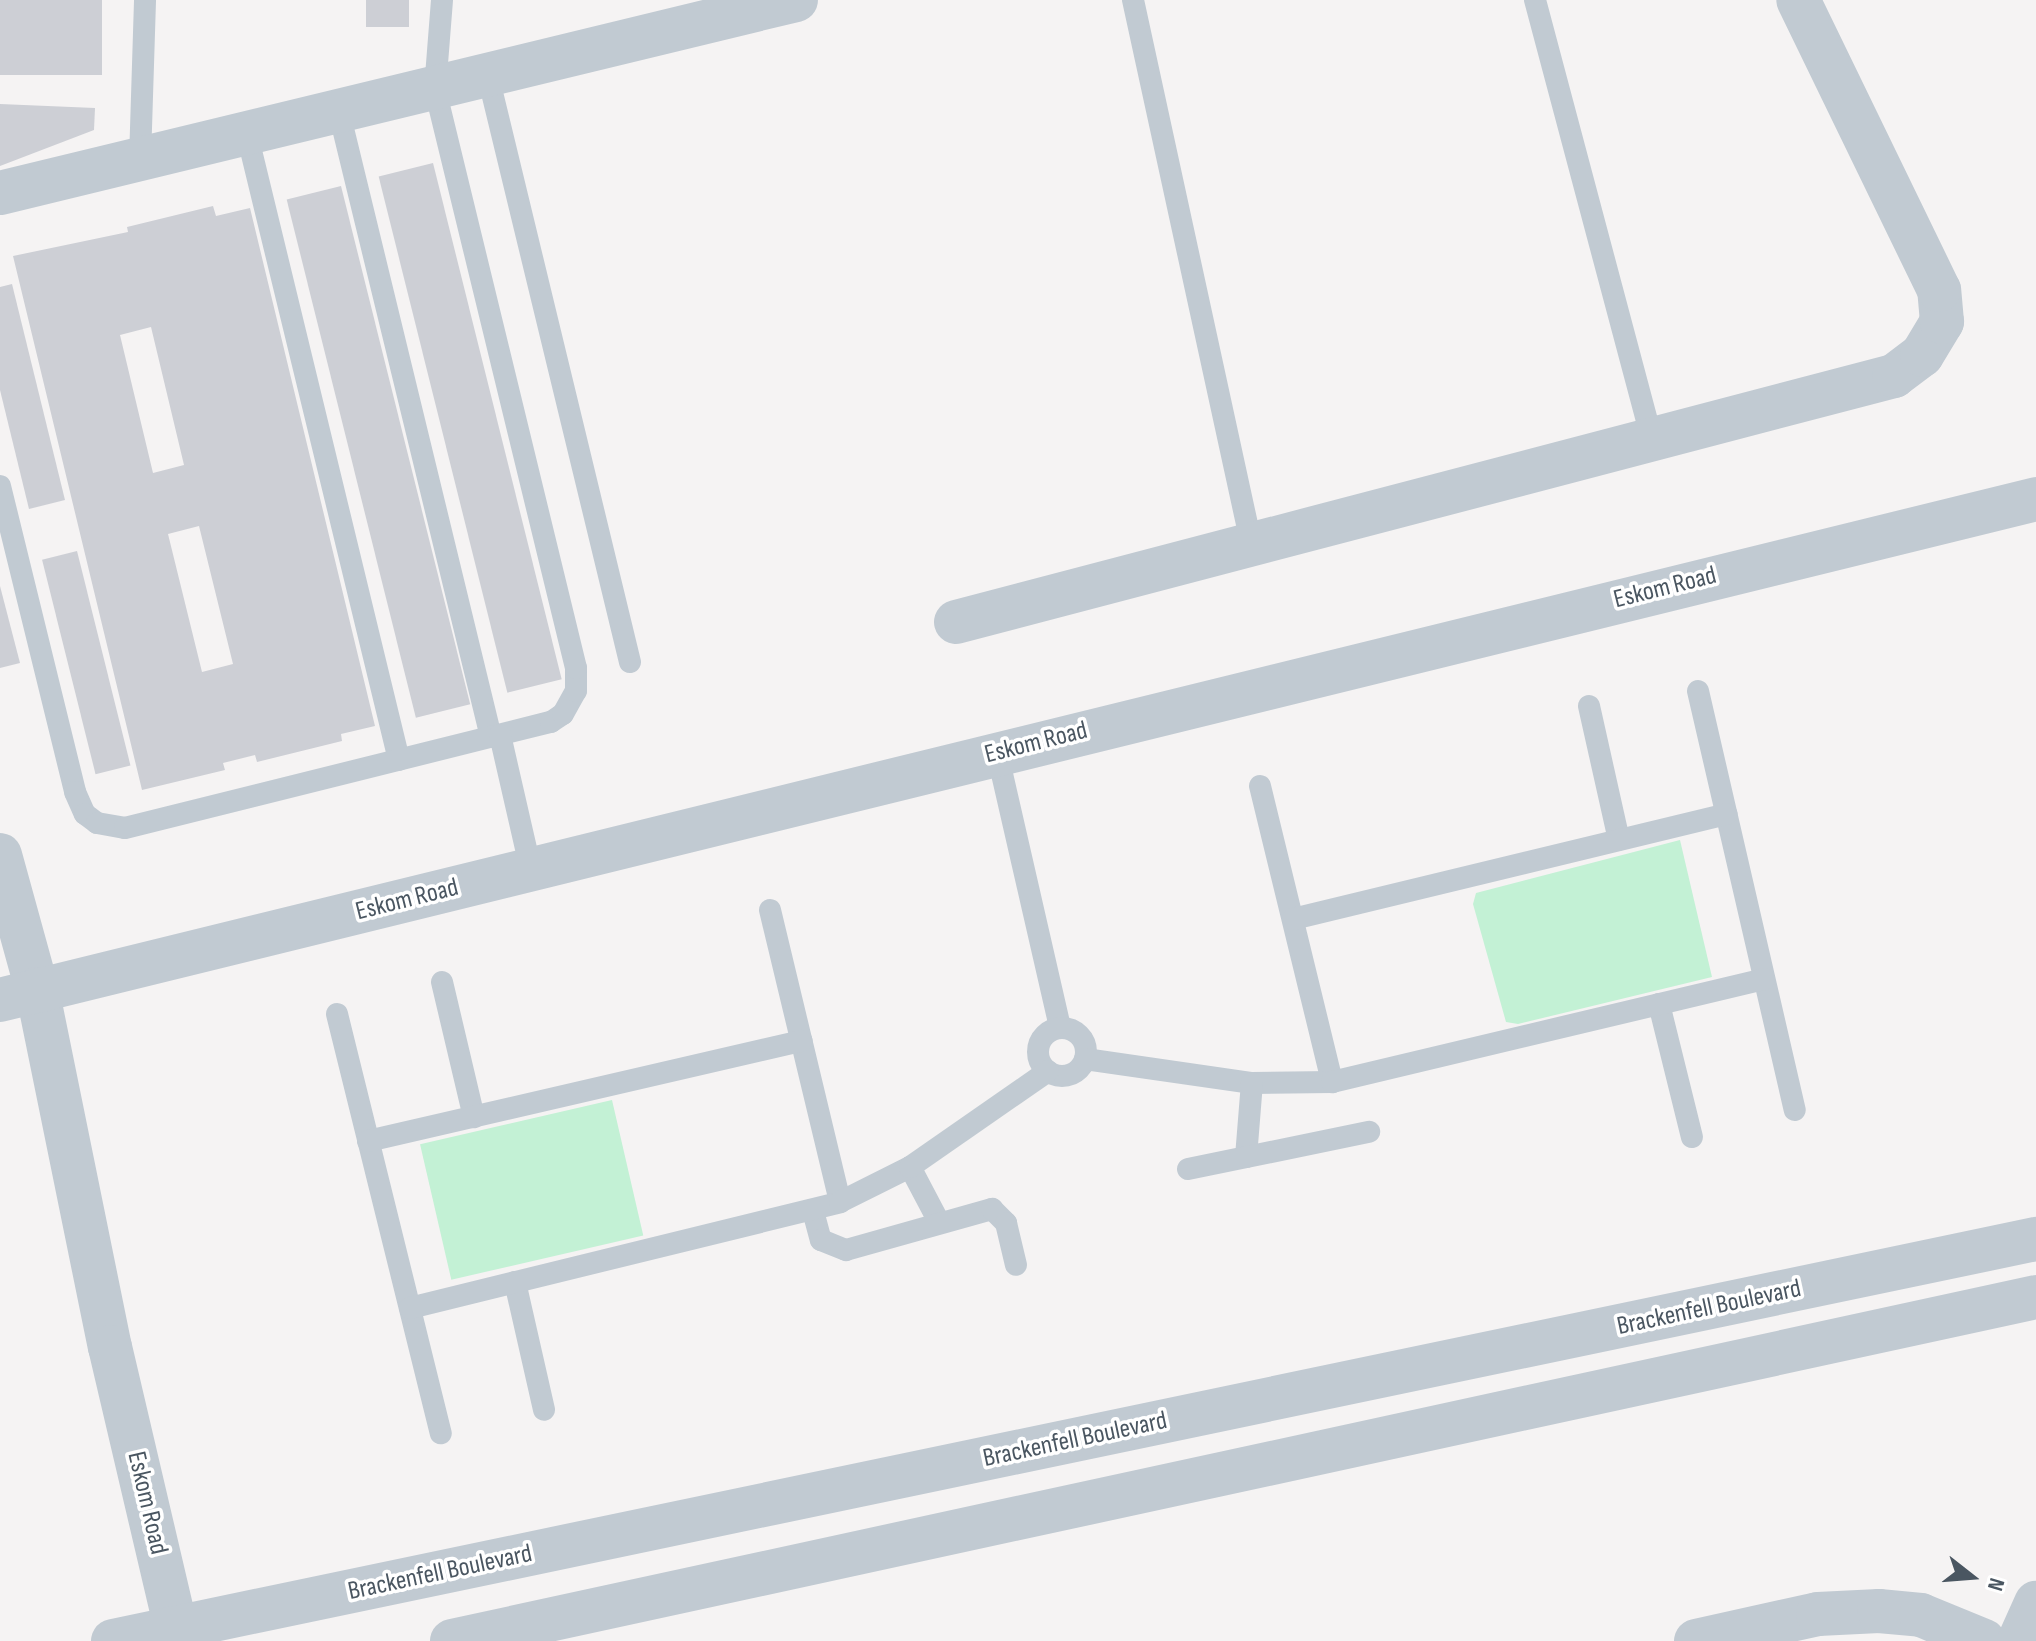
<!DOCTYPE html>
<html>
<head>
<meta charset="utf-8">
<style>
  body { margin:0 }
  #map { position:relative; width:2036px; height:1641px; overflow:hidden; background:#f5f3f3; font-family:"Sofia Sans Condensed",sans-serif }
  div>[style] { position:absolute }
  .green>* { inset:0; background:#c3f1d5; transform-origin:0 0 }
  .building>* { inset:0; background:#cdcfd5; transform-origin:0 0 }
  .service>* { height:22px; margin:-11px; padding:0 11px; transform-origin:11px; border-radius:11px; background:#c1cad2 }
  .service>.ring { margin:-11px; padding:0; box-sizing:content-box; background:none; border:22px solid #c1cad2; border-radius:50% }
  .minor>* { height:44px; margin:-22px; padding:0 22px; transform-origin:22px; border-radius:22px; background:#c1cad2 }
  .tertiary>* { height:44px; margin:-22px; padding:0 22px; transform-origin:22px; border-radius:22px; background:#c1cad2 }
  span { translate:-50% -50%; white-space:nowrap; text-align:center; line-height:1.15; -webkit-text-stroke:7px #fff; paint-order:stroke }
  .street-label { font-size:26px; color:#4a5661 }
  .north { position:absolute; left:1932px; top:1537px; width:80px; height:80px; -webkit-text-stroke:6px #fff; paint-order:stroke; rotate:107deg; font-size:22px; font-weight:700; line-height:32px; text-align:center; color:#4a5661 }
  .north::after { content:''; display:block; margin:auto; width:28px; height:36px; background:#4a5661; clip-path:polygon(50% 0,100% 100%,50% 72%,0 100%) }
</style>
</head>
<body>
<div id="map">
  <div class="green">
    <div style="clip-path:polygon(1680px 840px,1712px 977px,1518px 1024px,1506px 1022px,1473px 904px,1476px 893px)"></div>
    <div style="left:612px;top:1100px;width:139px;height:197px;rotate:77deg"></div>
  </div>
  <div class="building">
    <div style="left:0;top:0;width:102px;height:75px"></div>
    <div style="left:366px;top:0;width:43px;height:27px"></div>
    <div style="clip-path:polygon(0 104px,95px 108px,94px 130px,0 166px)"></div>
    <div style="left:433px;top:163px;width:532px;height:56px;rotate:76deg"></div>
    <div style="left:341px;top:186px;width:534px;height:56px;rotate:76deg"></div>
    <div style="clip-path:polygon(evenodd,213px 206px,216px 216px,250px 208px,375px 726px,341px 734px,342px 741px,257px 762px,255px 755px,223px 763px,225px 770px,142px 790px,13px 256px,128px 232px,127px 227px,213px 206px,151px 327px,184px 465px,153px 473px,120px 335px,151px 327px,213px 206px,199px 526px,233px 664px,202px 672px,168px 534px,199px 526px)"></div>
    <div style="clip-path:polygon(12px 284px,65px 500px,29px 509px,0 390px,0 287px)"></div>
    <div style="left:77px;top:551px;width:221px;height:36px;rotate:76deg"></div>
    <div style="clip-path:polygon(0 586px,20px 663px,0 668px)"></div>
  </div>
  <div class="service">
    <div style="left:1133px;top:0;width:560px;rotate:77.73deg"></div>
    <div style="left:1535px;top:0;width:455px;rotate:75.1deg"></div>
    <div style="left:488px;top:76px;width:603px;rotate:76.38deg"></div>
    <div style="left:339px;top:112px;width:643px;rotate:76.33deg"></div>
    <div style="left:247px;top:134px;width:644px;rotate:76.35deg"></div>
    <div style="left:140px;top:160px;width:160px;rotate:-88.2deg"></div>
    <div style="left:0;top:486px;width:315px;rotate:76.2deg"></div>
    <div style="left:75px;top:792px;width:24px;rotate:66deg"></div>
    <div style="left:85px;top:814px;width:15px;rotate:37deg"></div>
    <div style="left:97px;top:823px;width:28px;rotate:10deg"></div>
    <div style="left:125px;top:828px;width:439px;rotate:-14deg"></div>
    <div style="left:551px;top:722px;width:14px;rotate:-34deg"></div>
    <div style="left:563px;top:714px;width:26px;rotate:-61deg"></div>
    <div style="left:576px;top:691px;width:23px;rotate:-90deg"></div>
    <div style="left:576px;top:668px;width:596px;rotate:-103.69deg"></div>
    <div style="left:435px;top:89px;width:89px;rotate:-85.5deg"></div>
    <div style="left:1698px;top:691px;width:430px;rotate:77deg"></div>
    <div style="left:1589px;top:706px;width:137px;rotate:77.4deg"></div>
    <div style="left:500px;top:735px;width:139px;rotate:77.1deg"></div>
    <div style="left:997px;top:752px;width:282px;rotate:77.1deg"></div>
    <div style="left:1260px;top:786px;width:305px;rotate:76.3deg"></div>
    <div style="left:770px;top:910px;width:300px;rotate:76.5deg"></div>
    <div style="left:1293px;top:919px;width:446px;rotate:-13.6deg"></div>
    <div style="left:442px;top:982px;width:139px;rotate:76.7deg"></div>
    <div style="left:1659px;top:1004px;width:137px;rotate:76.1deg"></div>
    <div style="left:337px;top:1014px;width:432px;rotate:76.1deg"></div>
    <div class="ring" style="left:1038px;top:1028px;width:26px;height:26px"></div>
    <div style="left:1085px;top:1059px;width:169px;rotate:8.2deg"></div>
    <div style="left:1252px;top:1083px;width:80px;rotate:-0.7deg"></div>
    <div style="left:1332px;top:1082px;width:444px;rotate:-13.4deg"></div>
    <div style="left:368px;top:1141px;width:445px;rotate:-13deg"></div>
    <div style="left:1246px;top:1157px;width:74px;rotate:-85.4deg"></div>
    <div style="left:910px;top:1167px;width:62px;rotate:62.2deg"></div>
    <div style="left:1188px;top:1169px;width:185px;rotate:-11.6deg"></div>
    <div style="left:813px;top:1211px;width:30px;rotate:75deg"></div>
    <div style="left:821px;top:1240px;width:27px;rotate:22deg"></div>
    <div style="left:846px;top:1250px;width:152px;rotate:-15.7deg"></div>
    <div style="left:992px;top:1209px;width:20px;rotate:45deg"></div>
    <div style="left:1006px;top:1223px;width:43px;rotate:76.6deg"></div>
    <div style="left:515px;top:1282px;width:131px;rotate:77.2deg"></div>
    <div style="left:410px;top:1308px;width:443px;rotate:-13.8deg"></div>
    <div style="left:840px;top:1202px;width:78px;rotate:-26.6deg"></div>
    <div style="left:910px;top:1167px;width:168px;rotate:-34.8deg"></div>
  </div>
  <div class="minor">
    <div style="left:0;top:193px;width:819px;rotate:-13.63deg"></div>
    <div style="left:956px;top:622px;width:970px;rotate:-14.7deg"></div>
    <div style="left:1894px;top:376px;width:35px;rotate:-37deg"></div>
    <div style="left:1922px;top:355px;width:39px;rotate:-59deg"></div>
    <div style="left:1942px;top:322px;width:32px;rotate:-95deg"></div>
    <div style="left:1939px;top:290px;width:322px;rotate:-115.9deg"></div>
    <div style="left:0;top:855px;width:139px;rotate:74.6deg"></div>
    <div style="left:37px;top:989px;width:365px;rotate:78.5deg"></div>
    <div style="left:110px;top:1347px;width:302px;rotate:76.8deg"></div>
    <div style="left:0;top:1000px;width:2097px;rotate:-13.82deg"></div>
    <div style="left:1696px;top:1641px;width:125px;rotate:-12.5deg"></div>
    <div style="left:1818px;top:1614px;width:61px;rotate:-2.8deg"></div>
    <div style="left:1879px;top:1611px;width:42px;rotate:5.4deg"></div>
    <div style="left:1921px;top:1615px;width:68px;rotate:22.4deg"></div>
    <div style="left:2019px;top:1641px;width:42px;rotate:-65.9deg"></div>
  </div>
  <div class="tertiary">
    <div style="left:113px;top:1641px;width:1965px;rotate:-11.81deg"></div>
    <div style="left:452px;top:1641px;width:1621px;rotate:-12.25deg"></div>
  </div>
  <div class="street-label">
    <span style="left:1665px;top:588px;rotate:-14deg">Eskom Road</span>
    <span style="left:1036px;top:743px;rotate:-14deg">Eskom Road</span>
    <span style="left:407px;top:900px;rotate:-14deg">Eskom Road</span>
    <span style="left:1709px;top:1308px;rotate:-12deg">Brackenfell Boulevard</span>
    <span style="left:1075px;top:1440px;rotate:-12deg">Brackenfell Boulevard</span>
    <span style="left:147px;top:1503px;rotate:77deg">Eskom Road</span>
    <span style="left:440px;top:1573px;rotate:-12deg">Brackenfell Boulevard</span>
  </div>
  <div class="north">N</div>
</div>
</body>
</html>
